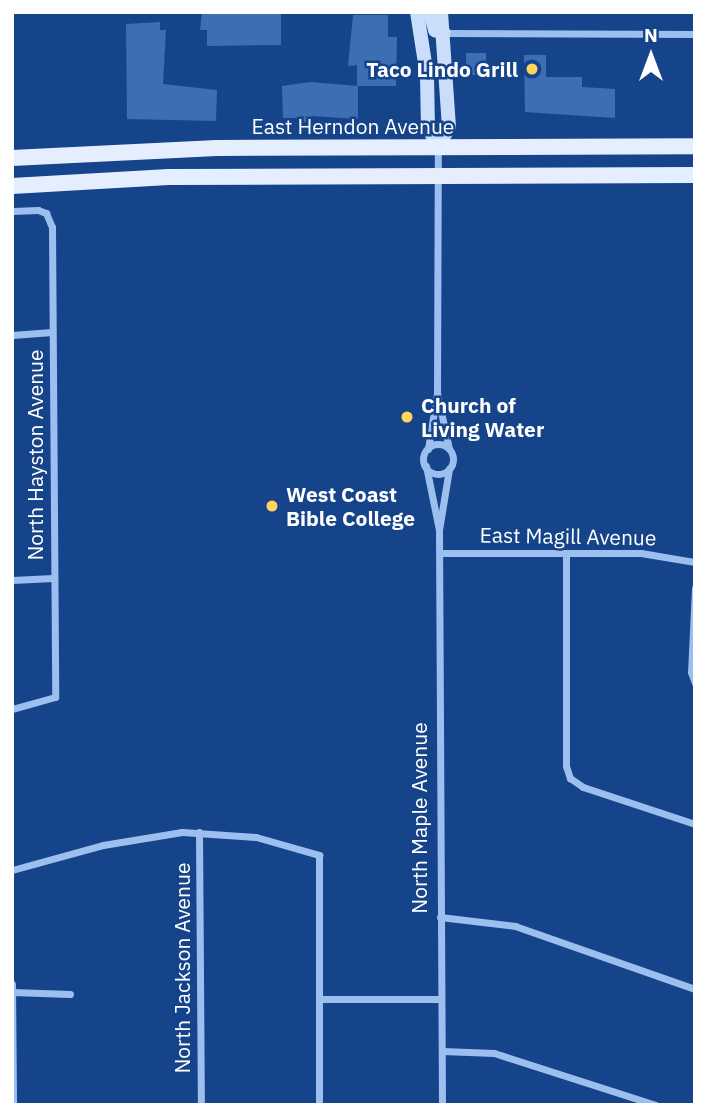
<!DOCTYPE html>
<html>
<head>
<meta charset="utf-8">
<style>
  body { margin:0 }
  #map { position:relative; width:707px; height:1117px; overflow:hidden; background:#15448a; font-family:"IBM Plex Sans",sans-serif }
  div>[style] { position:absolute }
  .building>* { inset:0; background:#3d6eb3; transform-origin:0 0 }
  .street>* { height:7px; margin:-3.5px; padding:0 3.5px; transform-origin:3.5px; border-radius:3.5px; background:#9dbfef }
  .street>.ring { margin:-3.5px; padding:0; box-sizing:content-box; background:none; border:7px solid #9dbfef; border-radius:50% }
  .secondary>* { height:14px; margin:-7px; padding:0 7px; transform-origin:7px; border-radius:7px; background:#cadefb }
  .primary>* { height:16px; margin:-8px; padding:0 8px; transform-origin:8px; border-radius:8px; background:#e5eeff }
  .dots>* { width:19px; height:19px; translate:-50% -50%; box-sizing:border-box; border:4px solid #15448a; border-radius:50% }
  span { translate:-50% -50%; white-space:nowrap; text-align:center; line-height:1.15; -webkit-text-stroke:5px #15448a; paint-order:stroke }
  .poi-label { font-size:21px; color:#fff; font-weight:700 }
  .right { translate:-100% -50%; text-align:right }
  .left { translate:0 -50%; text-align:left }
  .street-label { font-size:21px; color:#fff }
  .frame { position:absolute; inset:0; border:14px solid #fff; pointer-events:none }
  .north { position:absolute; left:616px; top:21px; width:70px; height:70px; -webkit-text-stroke:5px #15448a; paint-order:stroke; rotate:0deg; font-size:19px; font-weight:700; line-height:28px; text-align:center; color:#fff }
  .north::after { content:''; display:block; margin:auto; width:24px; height:32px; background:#fff; clip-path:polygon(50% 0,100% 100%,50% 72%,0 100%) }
</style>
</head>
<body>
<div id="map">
  <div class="building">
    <div style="clip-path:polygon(202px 12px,281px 12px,281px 45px,207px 46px,207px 30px,200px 30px)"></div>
    <div style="clip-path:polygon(353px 15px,388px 15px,388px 37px,397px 37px,396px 86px,357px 86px,357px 65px,348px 66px)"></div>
    <div style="clip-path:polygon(160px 22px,160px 30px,166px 30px,163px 84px,217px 90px,216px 121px,127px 119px,126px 24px)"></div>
    <div style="left:466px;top:53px;width:20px;height:22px"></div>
    <div style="clip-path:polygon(524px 55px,546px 55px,546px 77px,582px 77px,582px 87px,615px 89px,615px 118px,525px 112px)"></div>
    <div style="clip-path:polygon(310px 82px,358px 86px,358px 119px,312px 116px,311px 122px,298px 122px,298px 118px,283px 118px,282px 86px)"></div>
  </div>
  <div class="street">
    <div style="left:444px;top:33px;width:251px;rotate:0.2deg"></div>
    <div style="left:12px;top:211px;width:26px;rotate:-2deg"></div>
    <div style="left:38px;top:210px;width:9px;rotate:21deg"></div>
    <div style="left:46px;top:213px;width:15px;rotate:67deg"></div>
    <div style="left:52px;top:227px;width:470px;rotate:89.6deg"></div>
    <div style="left:55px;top:697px;width:45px;rotate:164.4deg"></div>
    <div style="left:12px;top:335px;width:40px;rotate:-4.3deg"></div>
    <div style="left:437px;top:393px;width:57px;rotate:77.9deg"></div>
    <div class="ring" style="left:423px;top:444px;width:23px;height:23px"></div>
    <div style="left:428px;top:449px;width:57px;rotate:-80.9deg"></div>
    <div style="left:437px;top:393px;width:245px;rotate:-89.8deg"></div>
    <div style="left:426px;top:466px;width:65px;rotate:78.5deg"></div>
    <div style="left:440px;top:553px;width:201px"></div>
    <div style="left:641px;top:553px;width:55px;rotate:9.5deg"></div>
    <div style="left:566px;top:553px;width:213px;rotate:90deg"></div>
    <div style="left:566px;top:766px;width:13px;rotate:72deg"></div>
    <div style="left:570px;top:778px;width:16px;rotate:35deg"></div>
    <div style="left:583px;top:787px;width:118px;rotate:18.3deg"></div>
    <div style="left:12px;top:580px;width:41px;rotate:-2.8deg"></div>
    <div style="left:695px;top:588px;width:84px;rotate:92.7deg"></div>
    <div style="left:691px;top:672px;width:12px;rotate:70deg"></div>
    <div style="left:199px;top:832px;width:273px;rotate:89.6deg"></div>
    <div style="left:12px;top:870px;width:94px;rotate:-15.4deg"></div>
    <div style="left:103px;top:845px;width:80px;rotate:-9.3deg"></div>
    <div style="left:182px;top:832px;width:74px;rotate:3.9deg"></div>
    <div style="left:256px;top:837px;width:66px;rotate:15.9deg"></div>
    <div style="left:319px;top:855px;width:250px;rotate:90deg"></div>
    <div style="left:440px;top:917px;width:76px;rotate:6.8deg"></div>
    <div style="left:515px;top:926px;width:191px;rotate:19.3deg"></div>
    <div style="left:12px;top:984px;width:121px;rotate:89.5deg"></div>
    <div style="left:12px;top:992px;width:58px;rotate:2deg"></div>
    <div style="left:319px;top:999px;width:122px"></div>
    <div style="left:442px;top:1051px;width:52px;rotate:2.2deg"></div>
    <div style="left:494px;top:1053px;width:170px;rotate:17.8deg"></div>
    <div style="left:442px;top:1105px;width:575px;rotate:-90.3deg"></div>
    <div style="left:439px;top:530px;width:62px;rotate:-80.7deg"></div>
  </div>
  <div class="secondary">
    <div style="left:417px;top:12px;width:65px;rotate:81.1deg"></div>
    <div style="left:427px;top:76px;width:51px;rotate:88.9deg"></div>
    <div style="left:428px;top:127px;width:22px;rotate:63deg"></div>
    <div style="left:430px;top:12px;width:19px;rotate:74deg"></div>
    <div style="left:435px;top:30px;width:9px;rotate:18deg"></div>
    <div style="left:438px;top:147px;width:23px;rotate:-61deg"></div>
    <div style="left:449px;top:127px;width:115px;rotate:-94deg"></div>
  </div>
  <div class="primary">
    <div style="left:12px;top:158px;width:205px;rotate:-2.8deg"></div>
    <div style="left:217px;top:148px;width:478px;rotate:-0.2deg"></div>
    <div style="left:12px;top:186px;width:157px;rotate:-3.3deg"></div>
    <div style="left:169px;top:177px;width:526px;rotate:-0.22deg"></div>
  </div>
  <div class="dots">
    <div style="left:532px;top:69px;background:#ffd65b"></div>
    <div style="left:407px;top:417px;background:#ffd65b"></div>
    <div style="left:272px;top:506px;background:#ffd65b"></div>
  </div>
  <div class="poi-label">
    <span class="right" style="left:518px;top:69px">Taco Lindo Grill</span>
    <span class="left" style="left:421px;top:417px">Church of<br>Living Water</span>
    <span class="left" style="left:286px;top:506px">West Coast<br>Bible College</span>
  </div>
  <div class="street-label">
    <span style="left:353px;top:126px">East Herndon Avenue</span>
    <span style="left:35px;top:455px;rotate:-90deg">North Hayston Avenue</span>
    <span style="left:568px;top:536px;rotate:1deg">East Magill Avenue</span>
    <span style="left:419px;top:818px;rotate:-90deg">North Maple Avenue</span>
    <span style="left:182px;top:968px;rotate:-90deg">North Jackson Avenue</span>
  </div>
  <div class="frame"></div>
  <div class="north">N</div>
</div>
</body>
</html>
